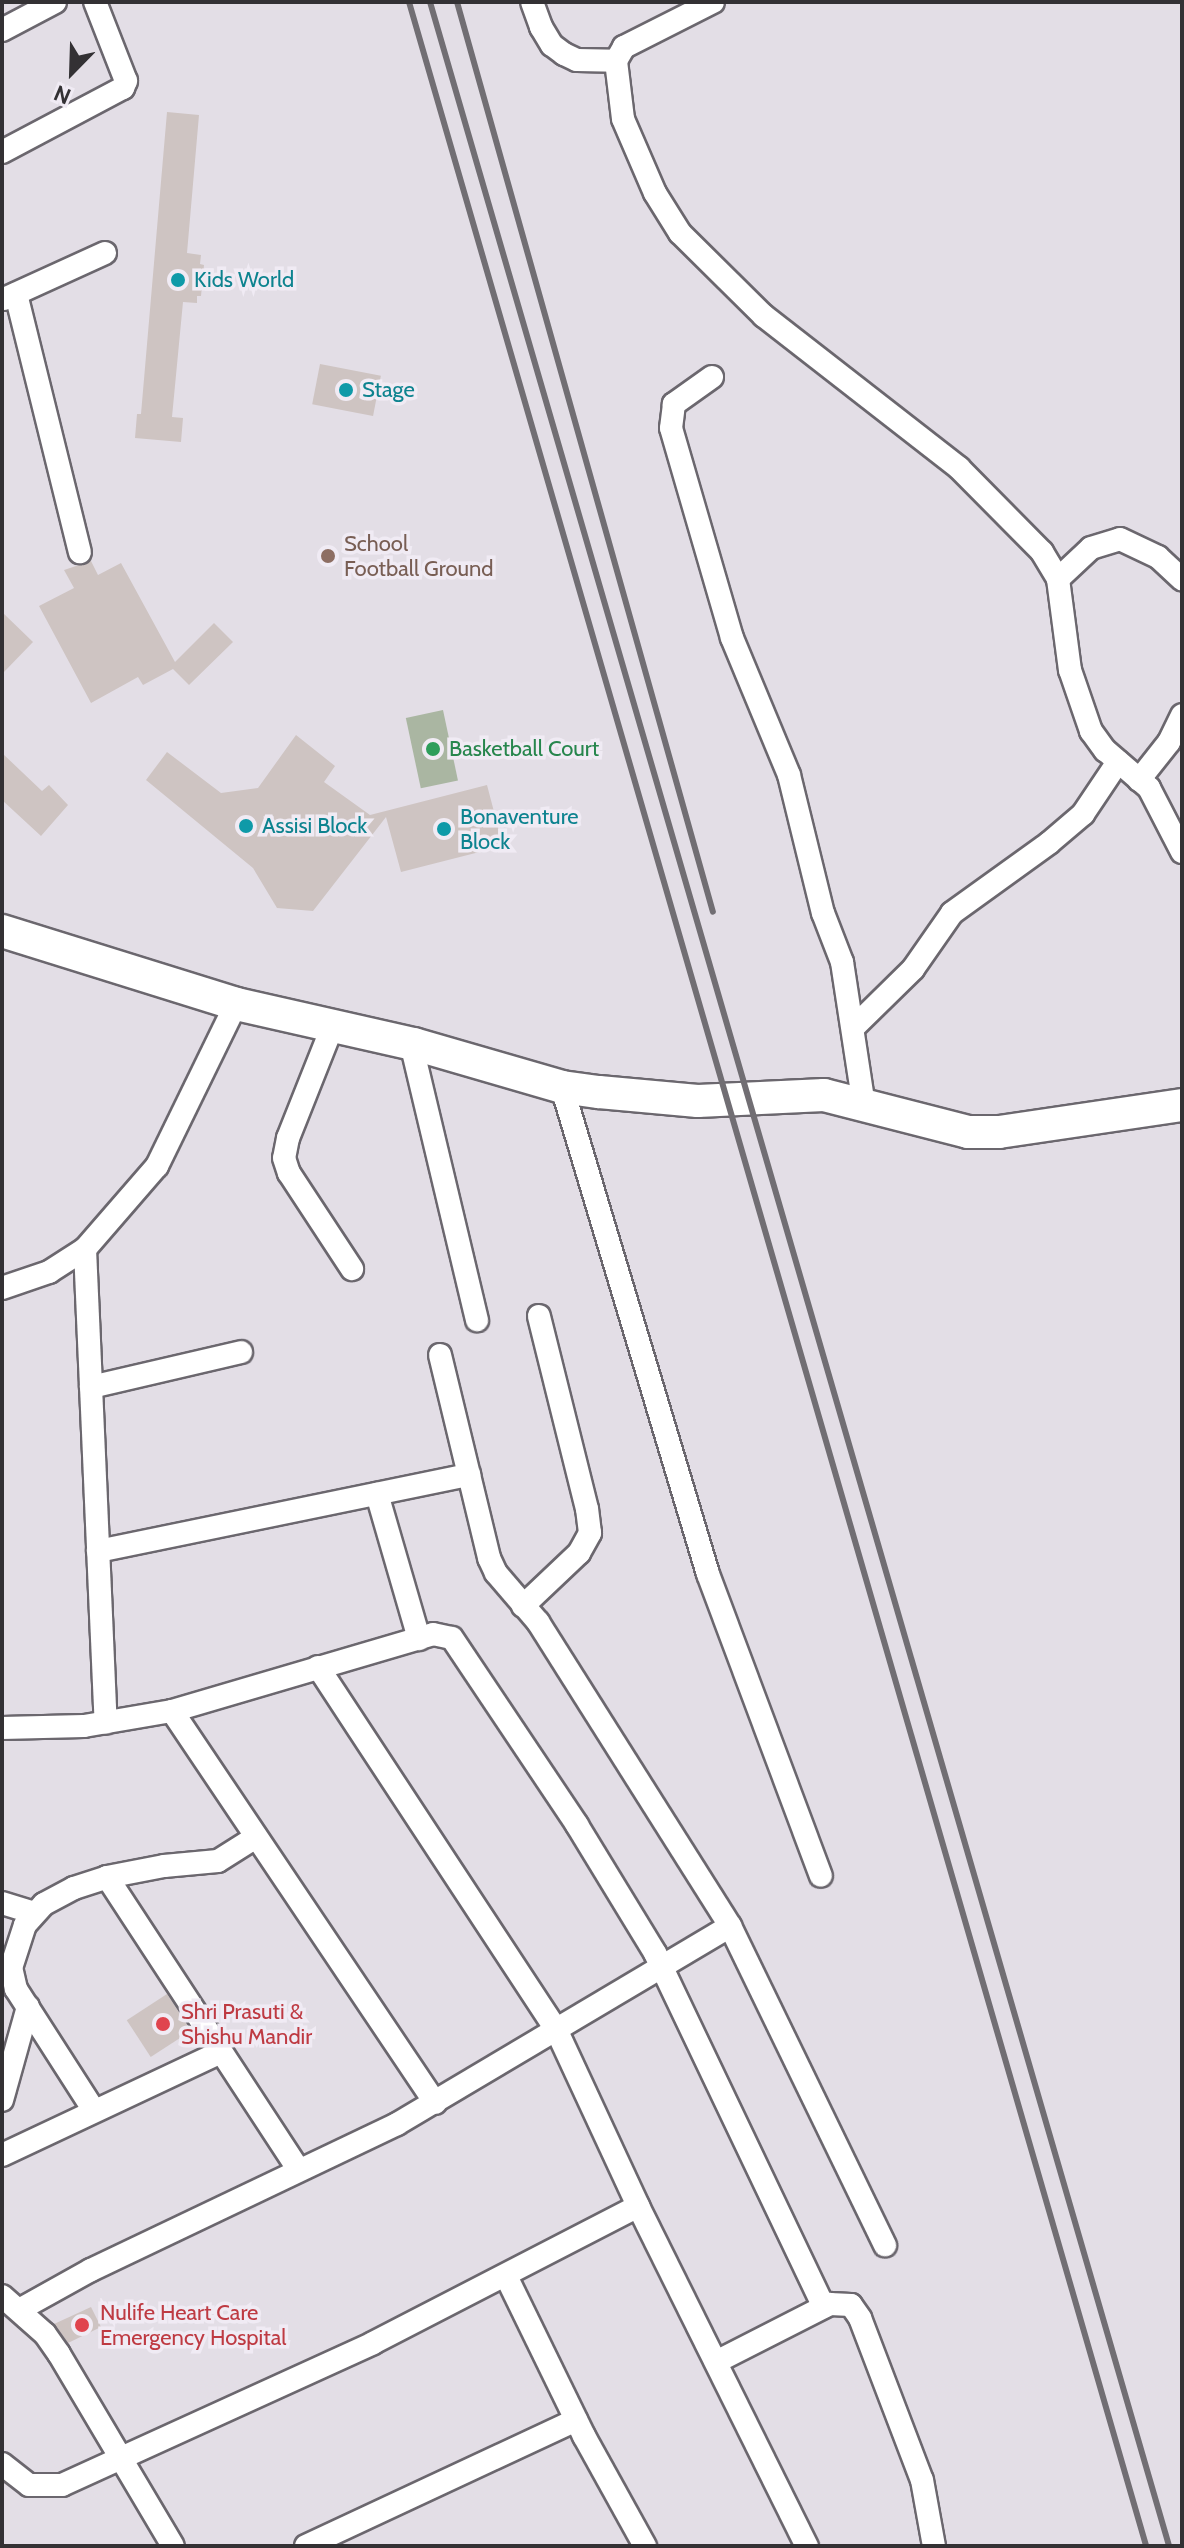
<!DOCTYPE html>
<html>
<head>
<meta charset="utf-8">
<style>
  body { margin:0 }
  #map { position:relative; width:1184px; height:2548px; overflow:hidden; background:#e3dee6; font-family:Cabin,sans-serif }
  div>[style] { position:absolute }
  .green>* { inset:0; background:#aab6a2; transform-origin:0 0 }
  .building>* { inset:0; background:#cec4c2; transform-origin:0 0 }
  .roads { filter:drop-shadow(2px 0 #6b676e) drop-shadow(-2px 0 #6b676e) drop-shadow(0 2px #6b676e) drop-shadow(0 -2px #6b676e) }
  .street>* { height:22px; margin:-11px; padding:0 11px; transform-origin:11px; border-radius:11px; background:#fff }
  .secondary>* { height:32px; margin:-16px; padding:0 16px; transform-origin:16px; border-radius:16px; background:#fff }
  .rail>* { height:6px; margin:-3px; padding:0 3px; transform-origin:3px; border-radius:3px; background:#716e73 }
  .dots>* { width:22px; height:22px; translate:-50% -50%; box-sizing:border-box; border:4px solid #f0ebf4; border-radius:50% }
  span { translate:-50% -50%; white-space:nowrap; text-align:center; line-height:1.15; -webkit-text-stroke:7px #f0ebf4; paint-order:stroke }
  .culture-label { font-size:22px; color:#0d838f }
  .left { translate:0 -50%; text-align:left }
  .education-label { font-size:22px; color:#785e54 }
  .leisure-label { font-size:22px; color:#27864d }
  .health-label { font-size:22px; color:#be3a42 }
  .frame { position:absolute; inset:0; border:4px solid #333134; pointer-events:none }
  .north { position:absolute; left:32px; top:32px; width:80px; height:80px; -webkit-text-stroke:6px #f0ebf4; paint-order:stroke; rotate:203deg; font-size:22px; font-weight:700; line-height:32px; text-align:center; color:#333134 }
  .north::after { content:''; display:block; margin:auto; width:28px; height:36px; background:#333134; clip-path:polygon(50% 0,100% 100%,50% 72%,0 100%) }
</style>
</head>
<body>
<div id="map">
  <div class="green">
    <div style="left:443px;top:710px;width:72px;height:38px;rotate:78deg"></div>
  </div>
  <div class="building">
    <div style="clip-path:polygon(167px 112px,199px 115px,187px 253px,201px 255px,200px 264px,204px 265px,201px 296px,197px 296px,197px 303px,183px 302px,172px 417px,183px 418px,181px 442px,135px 438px,137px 414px,141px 414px)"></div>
    <div style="left:320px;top:364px;width:62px;height:41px;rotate:11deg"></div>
    <div style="clip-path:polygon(91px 561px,98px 575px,121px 563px,175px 662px,214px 623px,233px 642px,189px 685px,173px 669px,143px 685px,138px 677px,91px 703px,39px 606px,74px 588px,64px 570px)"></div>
    <div style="clip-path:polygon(2px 612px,33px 642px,2px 674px)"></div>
    <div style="clip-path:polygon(296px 735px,335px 766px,324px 782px,370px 815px,487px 785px,503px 846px,401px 872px,386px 817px,313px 911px,277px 908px,253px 868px,146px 780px,167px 752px,221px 793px,258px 788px)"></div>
    <div style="clip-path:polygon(2px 753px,42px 791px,49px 785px,68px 805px,41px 836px,2px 800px)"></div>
    <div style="left:167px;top:1994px;width:44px;height:48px;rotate:57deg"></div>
    <div style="clip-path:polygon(91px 2307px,101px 2327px,68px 2343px,54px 2324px)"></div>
  </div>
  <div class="roads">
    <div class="street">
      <div style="left:532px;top:2px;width:27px;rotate:70deg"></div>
      <div style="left:541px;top:27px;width:21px;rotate:59deg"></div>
      <div style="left:552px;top:45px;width:15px;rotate:37deg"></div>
      <div style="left:564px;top:54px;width:14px;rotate:25deg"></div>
      <div style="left:577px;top:60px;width:39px;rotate:1deg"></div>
      <div style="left:713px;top:2px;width:100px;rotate:153.2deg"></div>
      <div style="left:624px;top:47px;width:16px;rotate:120deg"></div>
      <div style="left:616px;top:61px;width:58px;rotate:83.1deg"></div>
      <div style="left:623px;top:119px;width:81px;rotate:66.6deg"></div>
      <div style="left:655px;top:193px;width:47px;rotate:58deg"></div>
      <div style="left:680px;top:233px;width:118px;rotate:44.7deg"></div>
      <div style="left:764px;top:316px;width:247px;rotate:37.9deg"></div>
      <div style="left:959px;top:468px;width:118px;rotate:45.3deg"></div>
      <div style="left:1042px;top:552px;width:31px;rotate:59deg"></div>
      <div style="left:1058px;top:579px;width:92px;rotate:82.5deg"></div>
      <div style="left:1070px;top:670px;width:65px;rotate:71deg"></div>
      <div style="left:1091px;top:731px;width:24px;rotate:54deg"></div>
      <div style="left:1105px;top:750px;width:58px;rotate:40.8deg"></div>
      <div style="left:1149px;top:788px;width:72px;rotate:62.7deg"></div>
      <div style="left:2px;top:30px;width:60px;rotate:-27.8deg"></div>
      <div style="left:2px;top:152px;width:137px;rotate:-27.9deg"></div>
      <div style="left:123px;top:88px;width:8px;rotate:-67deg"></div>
      <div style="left:126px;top:81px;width:85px;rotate:-111.4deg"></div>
      <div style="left:16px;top:294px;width:266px;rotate:76.1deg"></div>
      <div style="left:4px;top:299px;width:111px;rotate:-24.5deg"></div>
      <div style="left:712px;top:377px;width:47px;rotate:144.6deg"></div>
      <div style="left:674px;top:404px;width:24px;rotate:97deg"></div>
      <div style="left:671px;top:428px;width:219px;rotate:73.8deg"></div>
      <div style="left:732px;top:638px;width:148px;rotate:67.4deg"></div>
      <div style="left:789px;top:775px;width:142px;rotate:76.2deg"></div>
      <div style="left:823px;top:913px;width:53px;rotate:68.8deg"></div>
      <div style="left:842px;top:962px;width:146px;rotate:81.3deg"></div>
      <div style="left:1058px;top:579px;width:45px;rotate:-43.2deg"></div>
      <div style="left:1091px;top:548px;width:30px;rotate:-17deg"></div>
      <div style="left:1120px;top:539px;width:42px;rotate:25.3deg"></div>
      <div style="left:1158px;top:557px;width:33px;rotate:43deg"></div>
      <div style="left:1139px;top:780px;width:48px;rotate:-51.7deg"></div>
      <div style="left:1169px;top:742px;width:30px;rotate:-64deg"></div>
      <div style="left:333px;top:1025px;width:122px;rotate:111.7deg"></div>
      <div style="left:288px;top:1138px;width:20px;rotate:101deg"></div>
      <div style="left:284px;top:1158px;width:16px;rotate:72deg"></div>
      <div style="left:289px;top:1173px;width:115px;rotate:56.7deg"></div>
      <div style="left:854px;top:1027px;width:83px;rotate:-44.5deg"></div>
      <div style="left:913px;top:969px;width:68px;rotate:-55.1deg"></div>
      <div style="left:952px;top:913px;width:120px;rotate:-35.8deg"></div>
      <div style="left:1049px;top:843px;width:45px;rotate:-40.5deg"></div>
      <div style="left:1083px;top:814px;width:63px;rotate:-56.1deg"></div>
      <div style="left:411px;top:1043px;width:285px;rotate:76.6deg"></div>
      <div style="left:562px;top:1087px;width:508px;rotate:73.31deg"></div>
      <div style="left:708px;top:1574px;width:322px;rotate:69.5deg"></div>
      <div style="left:85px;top:1249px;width:474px;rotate:87.5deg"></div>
      <div style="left:2px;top:1288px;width:50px;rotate:-18.8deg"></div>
      <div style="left:49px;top:1272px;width:43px;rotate:-32.6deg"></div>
      <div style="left:85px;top:1249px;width:110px;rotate:-49.1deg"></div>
      <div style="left:157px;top:1166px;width:180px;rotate:-64deg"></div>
      <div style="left:440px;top:1355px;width:209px;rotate:76.4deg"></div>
      <div style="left:489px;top:1558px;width:17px;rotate:65deg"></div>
      <div style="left:496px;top:1573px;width:65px;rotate:49.4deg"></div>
      <div style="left:538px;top:1622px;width:360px;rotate:57.7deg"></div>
      <div style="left:730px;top:1926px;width:355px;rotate:64.1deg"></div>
      <div style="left:91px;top:1387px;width:154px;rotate:-13.1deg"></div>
      <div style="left:377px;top:1494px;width:151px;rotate:73.8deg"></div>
      <div style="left:98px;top:1551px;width:379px;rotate:-11.6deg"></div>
      <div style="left:523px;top:1606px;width:77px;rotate:-43.4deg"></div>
      <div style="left:579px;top:1553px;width:23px;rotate:-61deg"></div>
      <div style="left:590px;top:1533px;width:24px;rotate:-97deg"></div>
      <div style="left:587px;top:1509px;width:199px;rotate:-104deg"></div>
      <div style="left:318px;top:1667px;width:433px;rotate:56.7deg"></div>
      <div style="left:556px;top:2029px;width:195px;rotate:65.1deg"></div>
      <div style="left:638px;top:2206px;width:380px;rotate:63.6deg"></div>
      <div style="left:172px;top:1711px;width:472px;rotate:56.1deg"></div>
      <div style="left:2px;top:1728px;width:82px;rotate:-1.4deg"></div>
      <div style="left:84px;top:1726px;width:89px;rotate:-9.7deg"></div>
      <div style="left:172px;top:1711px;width:272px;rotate:-16.4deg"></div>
      <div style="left:433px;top:1634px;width:19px;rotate:12deg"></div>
      <div style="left:452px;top:1638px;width:225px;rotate:56.2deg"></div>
      <div style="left:577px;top:1825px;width:150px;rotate:58.6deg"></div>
      <div style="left:655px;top:1953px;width:392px;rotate:64.5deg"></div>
      <div style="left:107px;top:1877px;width:349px;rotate:56.8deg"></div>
      <div style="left:2px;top:1903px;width:34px;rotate:17deg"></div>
      <div style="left:2px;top:2100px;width:97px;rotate:-74.4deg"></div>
      <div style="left:93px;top:2109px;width:143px;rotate:-122.7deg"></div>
      <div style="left:16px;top:1989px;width:22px;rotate:-103deg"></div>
      <div style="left:11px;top:1968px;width:45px;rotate:-72deg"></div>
      <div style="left:25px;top:1925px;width:28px;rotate:-48deg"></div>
      <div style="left:44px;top:1904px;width:34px;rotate:-28deg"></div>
      <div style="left:74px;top:1888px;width:35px;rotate:-18deg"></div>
      <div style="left:107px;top:1877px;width:58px;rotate:-10.9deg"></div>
      <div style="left:164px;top:1866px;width:54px;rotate:-5.3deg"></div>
      <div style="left:218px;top:1861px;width:45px;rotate:-32.3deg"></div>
      <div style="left:2px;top:2155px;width:242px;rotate:-25.2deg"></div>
      <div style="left:506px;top:2276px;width:178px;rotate:64deg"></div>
      <div style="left:584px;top:2436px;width:126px;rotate:61deg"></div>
      <div style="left:2px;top:2296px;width:57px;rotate:41.5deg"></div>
      <div style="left:45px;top:2334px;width:24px;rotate:55deg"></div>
      <div style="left:59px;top:2354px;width:223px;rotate:59.3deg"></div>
      <div style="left:19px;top:2310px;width:82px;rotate:-29.1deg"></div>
      <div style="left:91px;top:2270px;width:339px;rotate:-25.5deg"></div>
      <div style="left:397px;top:2124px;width:387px;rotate:-30.7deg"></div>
      <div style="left:716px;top:2362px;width:128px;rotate:-27deg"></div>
      <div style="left:830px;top:2304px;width:21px;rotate:3deg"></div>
      <div style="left:851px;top:2305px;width:16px;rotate:55deg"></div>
      <div style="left:860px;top:2318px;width:173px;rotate:69.1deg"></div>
      <div style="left:922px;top:2480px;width:67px;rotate:79.7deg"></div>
      <div style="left:2px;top:2464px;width:34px;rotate:38deg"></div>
      <div style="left:29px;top:2485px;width:33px"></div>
      <div style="left:62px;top:2485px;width:342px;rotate:-24.5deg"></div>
      <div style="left:373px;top:2343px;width:298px;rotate:-27.3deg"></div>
      <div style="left:306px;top:2546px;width:298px;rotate:-25deg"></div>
    </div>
    <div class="secondary">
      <div style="left:2px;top:931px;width:245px;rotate:17.3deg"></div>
      <div style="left:236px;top:1004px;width:182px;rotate:12.7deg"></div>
      <div style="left:414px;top:1044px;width:154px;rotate:16.2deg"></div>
      <div style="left:562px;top:1087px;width:37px;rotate:8deg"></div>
      <div style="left:599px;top:1092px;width:99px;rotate:5.2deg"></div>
      <div style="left:698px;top:1101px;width:126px;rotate:-2.7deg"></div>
      <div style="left:824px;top:1095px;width:149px;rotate:14.4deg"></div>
      <div style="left:968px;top:1132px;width:31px"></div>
      <div style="left:999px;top:1132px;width:185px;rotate:-8.4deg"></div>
    </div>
  </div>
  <div class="rail">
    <div style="left:409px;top:2px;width:2649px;rotate:73.84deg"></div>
    <div style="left:430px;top:2px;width:2649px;rotate:73.8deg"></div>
    <div style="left:457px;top:2px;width:945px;rotate:74.29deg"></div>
  </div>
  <div class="dots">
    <div style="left:178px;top:280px;background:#0f9aa8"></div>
    <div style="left:346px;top:390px;background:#0f9aa8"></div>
    <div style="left:328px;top:556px;background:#8d6e63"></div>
    <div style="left:433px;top:749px;background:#2e9e5b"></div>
    <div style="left:246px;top:826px;background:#0f9aa8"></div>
    <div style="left:444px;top:829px;background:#0f9aa8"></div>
    <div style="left:163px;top:2024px;background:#e0444e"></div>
    <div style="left:82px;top:2325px;background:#e0444e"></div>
  </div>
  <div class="culture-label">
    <span class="left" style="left:194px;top:280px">Kids World</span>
    <span class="left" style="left:362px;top:390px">Stage</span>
    <span class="left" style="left:460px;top:829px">Bonaventure<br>Block</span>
    <span class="left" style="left:262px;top:826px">Assisi Block</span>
  </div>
  <div class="education-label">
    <span class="left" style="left:344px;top:556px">School<br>Football Ground</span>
  </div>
  <div class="leisure-label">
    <span class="left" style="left:449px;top:749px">Basketball Court</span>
  </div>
  <div class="health-label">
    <span class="left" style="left:181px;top:2024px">Shri Prasuti &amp;<br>Shishu Mandir</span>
    <span class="left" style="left:100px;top:2325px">Nulife Heart Care<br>Emergency Hospital</span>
  </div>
  <div class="frame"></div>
  <div class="north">N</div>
</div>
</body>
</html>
